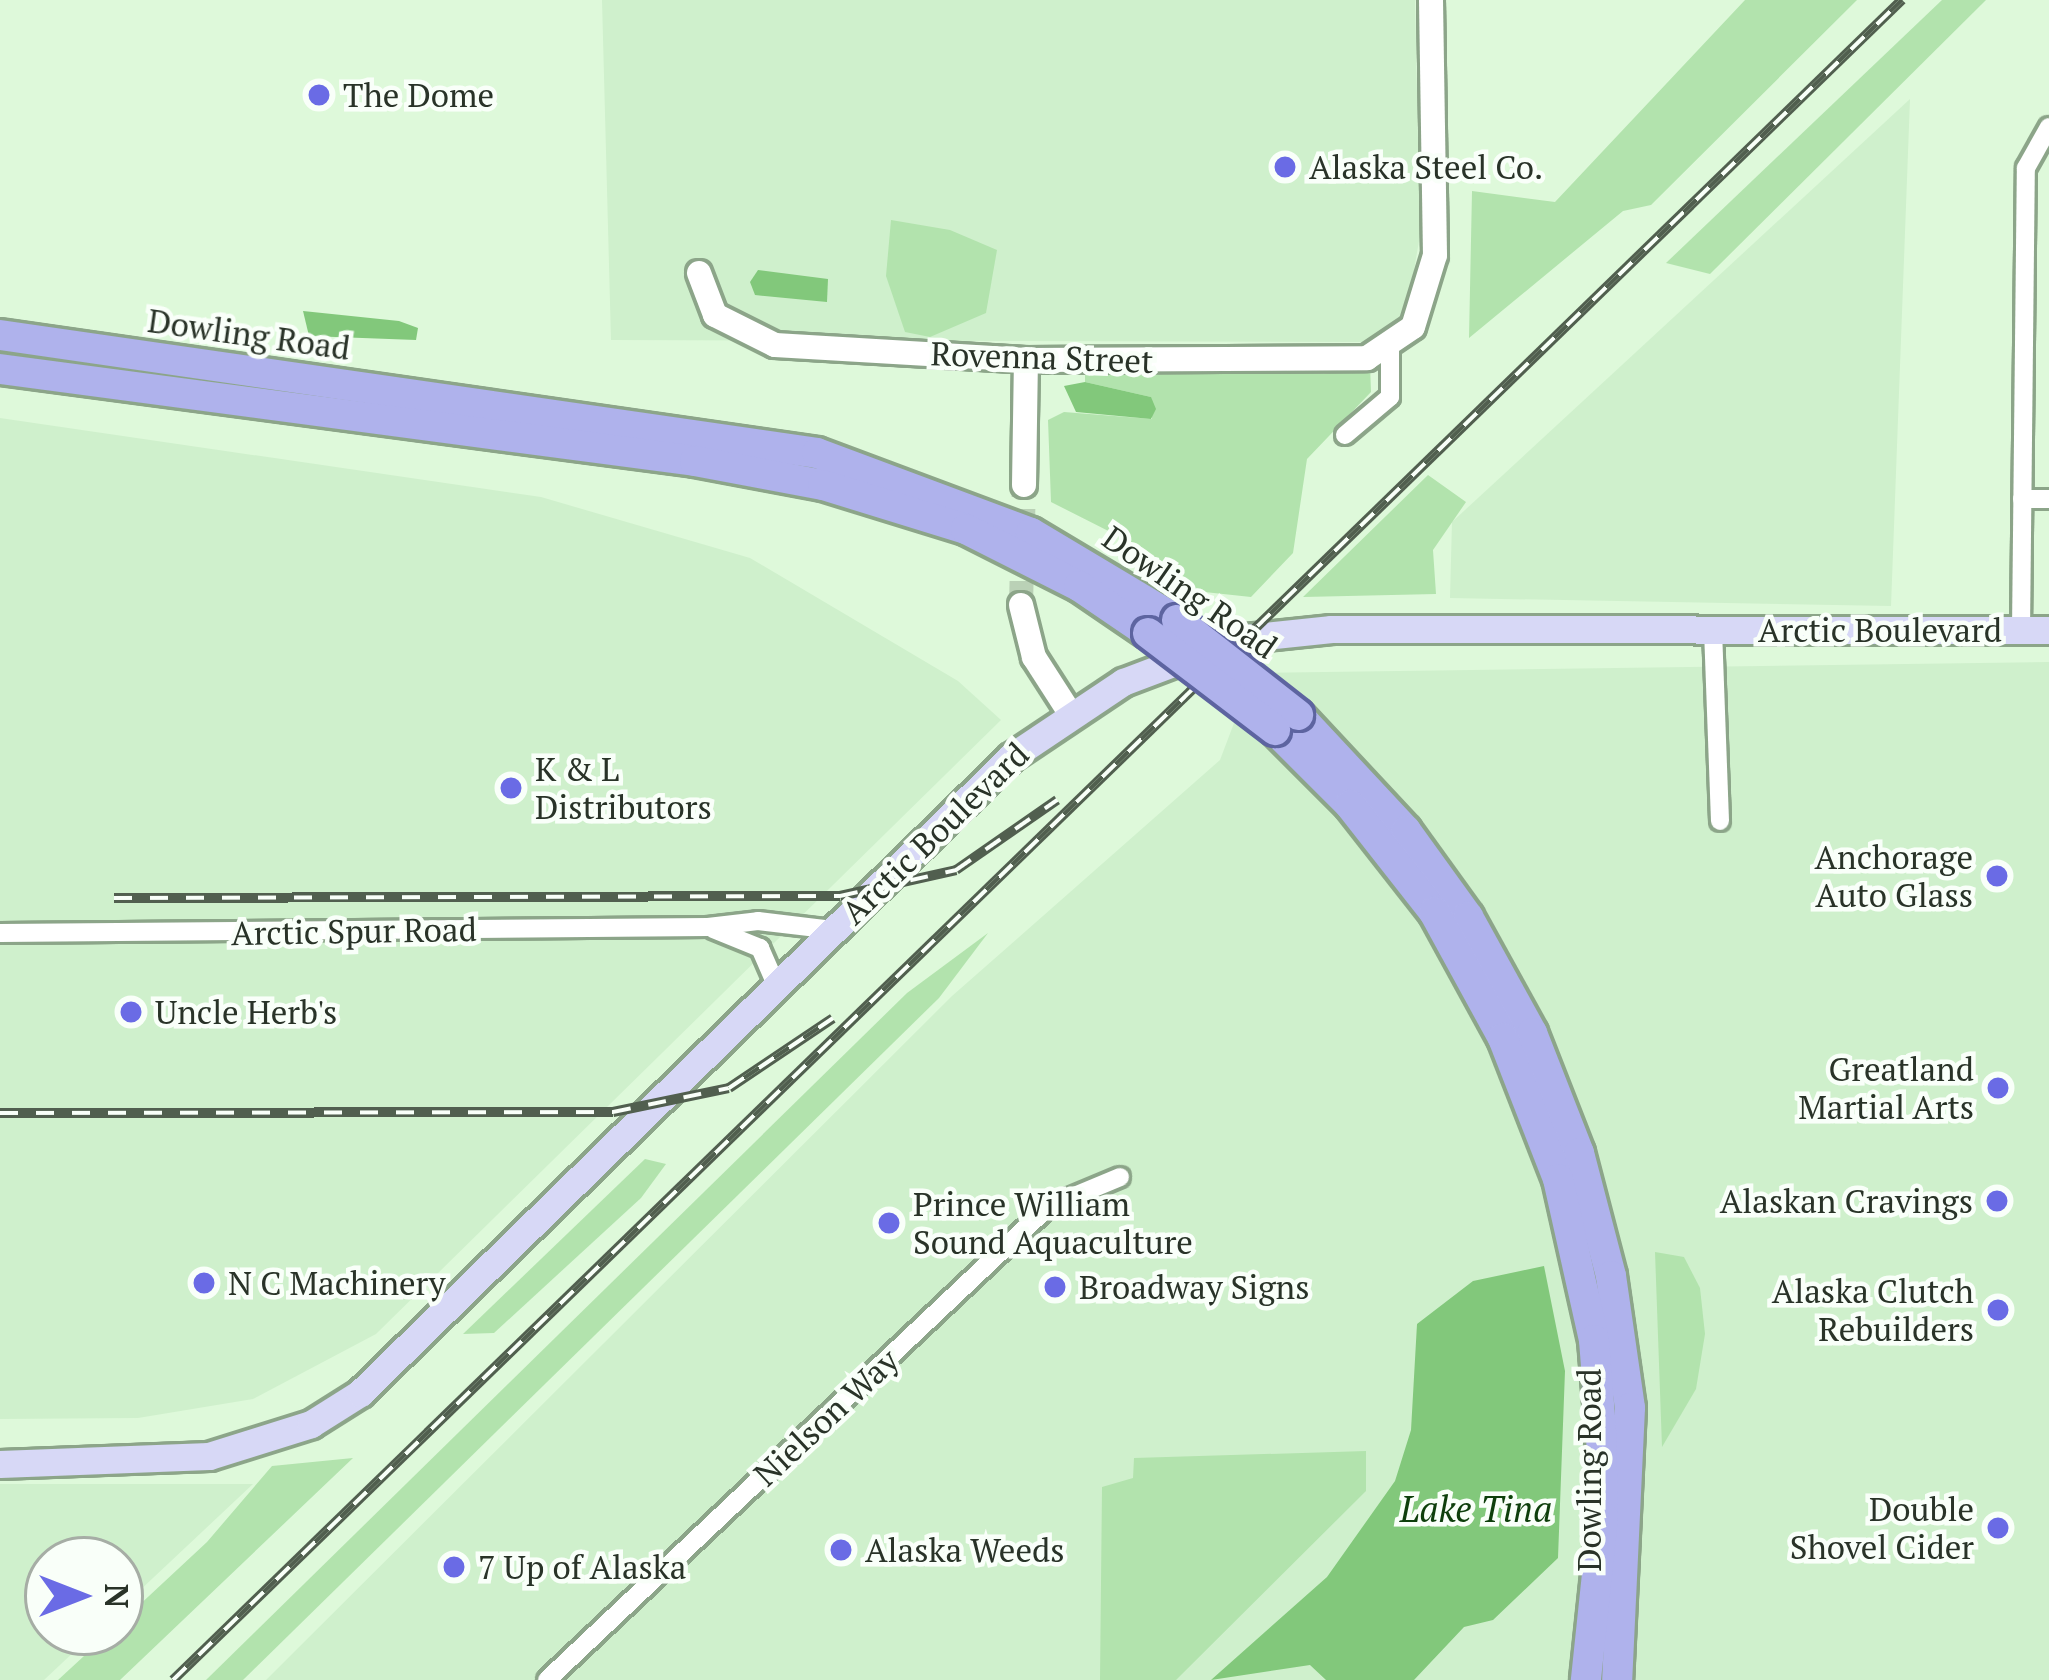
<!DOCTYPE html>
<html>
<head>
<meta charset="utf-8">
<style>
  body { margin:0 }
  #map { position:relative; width:2049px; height:1680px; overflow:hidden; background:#def9da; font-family:"PT Serif",serif }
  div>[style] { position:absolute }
  .built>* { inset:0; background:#cff0cc }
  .green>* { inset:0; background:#b2e3ad }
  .water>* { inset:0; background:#82c87b }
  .tertiary-tunnel>* { height:24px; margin-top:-12px; transform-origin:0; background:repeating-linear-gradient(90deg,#bad1b6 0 24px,transparent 0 36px) }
  .roads { filter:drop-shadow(3px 0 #8ca589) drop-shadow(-3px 0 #8ca589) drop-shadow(0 3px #8ca589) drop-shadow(0 -3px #8ca589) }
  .minor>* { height:18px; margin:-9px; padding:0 9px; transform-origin:9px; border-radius:9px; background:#fff }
  .tertiary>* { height:24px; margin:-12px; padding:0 12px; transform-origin:12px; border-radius:12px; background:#fff }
  .secondary>* { height:27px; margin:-13.5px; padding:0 13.5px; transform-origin:13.5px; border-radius:13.5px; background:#d7d8f6 }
  .primary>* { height:30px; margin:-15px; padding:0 15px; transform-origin:15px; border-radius:15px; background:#afb2ec }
  .rail>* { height:10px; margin-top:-5px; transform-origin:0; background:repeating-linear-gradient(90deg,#f9fff9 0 18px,#515f4f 0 36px); box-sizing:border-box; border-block:3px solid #515f4f }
  .bridges { filter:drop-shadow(3px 0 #5d64a0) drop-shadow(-3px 0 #5d64a0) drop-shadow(0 3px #5d64a0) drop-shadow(0 -3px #5d64a0) }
  .primary-bridge>* { height:30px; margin:-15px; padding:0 15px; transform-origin:15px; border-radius:15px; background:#afb2ec }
  .dots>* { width:33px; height:33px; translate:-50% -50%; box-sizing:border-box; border:6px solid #f9fff9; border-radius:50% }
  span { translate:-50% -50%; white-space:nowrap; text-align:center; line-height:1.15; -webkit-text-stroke:9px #f9fff9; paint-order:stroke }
  .poi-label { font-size:33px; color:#293328 }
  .left { translate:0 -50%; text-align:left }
  .right { translate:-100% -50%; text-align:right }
  .street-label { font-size:33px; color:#293328 }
  .water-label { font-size:36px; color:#0e3f0c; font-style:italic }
  .north { position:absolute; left:24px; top:1536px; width:120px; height:120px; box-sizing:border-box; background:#f9fff9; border:3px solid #a6ada5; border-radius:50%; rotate:90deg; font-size:33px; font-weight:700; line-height:48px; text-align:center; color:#293328 }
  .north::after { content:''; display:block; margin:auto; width:42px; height:54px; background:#6a6be5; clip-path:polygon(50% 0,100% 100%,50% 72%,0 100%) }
</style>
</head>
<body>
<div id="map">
  <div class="built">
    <div style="clip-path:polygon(602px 0,1415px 0,1420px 235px,1408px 306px,1391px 331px,1365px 342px,611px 340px)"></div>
    <div style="clip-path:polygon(1910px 99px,1891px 606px,1450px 598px,1452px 522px)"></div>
    <div style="clip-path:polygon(0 418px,541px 497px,750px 558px,958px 681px,1001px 720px,376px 1334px,253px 1399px,138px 1418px,0 1419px)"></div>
    <div style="clip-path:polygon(2049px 662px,2049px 1680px,266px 1680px,952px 996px,1220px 760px,1253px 673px)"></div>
    <div style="clip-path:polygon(0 1484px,253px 1484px,120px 1609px,120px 1560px,48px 1560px,48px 1632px,95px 1632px,44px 1680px,0 1680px)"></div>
  </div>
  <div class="green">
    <div style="clip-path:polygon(1745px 0,1857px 0,1651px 205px,1623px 211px,1469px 338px,1472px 191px,1555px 202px)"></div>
    <div style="clip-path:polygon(1942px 0,1986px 0,1710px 274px,1666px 263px)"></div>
    <div style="clip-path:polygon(891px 220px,950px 230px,997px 250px,986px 313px,930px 337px,905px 332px,886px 276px)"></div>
    <div style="clip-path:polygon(1370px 365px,1371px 392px,1307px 459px,1293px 553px,1251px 597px,1186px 590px,1146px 550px,1051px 502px,1048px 420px,1064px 412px,1152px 419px,1151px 397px,1085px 382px,1085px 369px,1324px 374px)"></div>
    <div style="clip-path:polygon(1428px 475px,1466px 502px,1433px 550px,1436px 594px,1303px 597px)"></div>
    <div style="clip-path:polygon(988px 933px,939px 998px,243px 1680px,206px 1680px,907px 993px)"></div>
    <div style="clip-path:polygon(645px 1159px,666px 1164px,641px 1198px,494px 1333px,463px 1334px)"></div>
    <div style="clip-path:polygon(1655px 1252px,1684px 1257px,1700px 1288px,1705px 1334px,1696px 1389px,1662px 1447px)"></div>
    <div style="clip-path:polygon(1366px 1451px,1366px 1491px,1176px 1680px,1100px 1680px,1102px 1487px,1133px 1478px,1134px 1458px)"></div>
    <div style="clip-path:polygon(353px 1458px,120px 1680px,58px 1680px,110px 1632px,120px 1632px,120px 1623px,207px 1542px,272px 1466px)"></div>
  </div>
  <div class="water">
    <div style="clip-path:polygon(758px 270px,828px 279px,827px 302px,755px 295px,750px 282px)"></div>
    <div style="clip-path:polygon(303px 311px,399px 321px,418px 328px,416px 340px,309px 336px)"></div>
    <div style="clip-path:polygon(1085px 382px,1151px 397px,1156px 409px,1151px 419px,1076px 412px,1064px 386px)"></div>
    <div style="clip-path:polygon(1544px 1266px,1565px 1371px,1558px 1558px,1493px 1620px,1464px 1627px,1414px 1680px,1326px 1680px,1310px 1665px,1211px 1680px,1327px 1577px,1395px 1481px,1411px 1430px,1417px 1324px,1473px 1281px)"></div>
  </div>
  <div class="tertiary-tunnel">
    <div style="left:1021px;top:605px;width:120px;rotate:-88.6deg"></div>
  </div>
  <div class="roads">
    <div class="minor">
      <div style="left:1345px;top:435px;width:59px;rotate:-40.2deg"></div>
      <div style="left:1390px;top:397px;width:55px;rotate:-90deg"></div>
      <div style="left:2022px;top:499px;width:27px"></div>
      <div style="left:1713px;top:630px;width:191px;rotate:87.9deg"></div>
      <div style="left:2021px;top:630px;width:462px;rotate:-89.4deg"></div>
      <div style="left:2026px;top:168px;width:47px;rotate:-60.7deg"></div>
      <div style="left:713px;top:929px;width:51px;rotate:22deg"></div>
      <div style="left:760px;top:948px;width:43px;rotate:66.4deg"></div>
      <div style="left:0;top:933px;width:708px;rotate:-0.49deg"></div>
      <div style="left:708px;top:927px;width:50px;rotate:-6.8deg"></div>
      <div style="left:758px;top:921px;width:77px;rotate:6.8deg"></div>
      <div style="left:547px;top:1680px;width:689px;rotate:-43.35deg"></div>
      <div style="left:1048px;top:1207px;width:78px;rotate:-22.6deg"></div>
    </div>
    <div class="tertiary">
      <div style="left:699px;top:273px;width:45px;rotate:69.1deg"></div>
      <div style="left:715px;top:315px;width:67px;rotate:26.6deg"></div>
      <div style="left:775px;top:345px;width:251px;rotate:3.4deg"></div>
      <div style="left:1026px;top:360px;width:341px;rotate:-0.3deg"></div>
      <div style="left:1367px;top:358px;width:55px;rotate:-34deg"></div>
      <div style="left:1413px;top:327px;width:75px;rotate:-73deg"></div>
      <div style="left:1435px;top:255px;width:255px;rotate:-90.9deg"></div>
      <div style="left:1024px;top:485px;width:125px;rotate:-89.1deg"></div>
      <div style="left:1021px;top:605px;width:54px;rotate:76deg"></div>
      <div style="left:1034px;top:657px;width:67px;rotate:57.3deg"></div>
    </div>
    <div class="secondary">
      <div style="left:0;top:1464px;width:209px;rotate:-2.2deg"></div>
      <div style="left:209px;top:1456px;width:107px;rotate:-17.4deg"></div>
      <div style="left:311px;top:1424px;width:58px;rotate:-32.3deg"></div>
      <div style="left:360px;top:1393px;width:910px;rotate:-44.33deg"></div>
      <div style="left:1011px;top:757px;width:135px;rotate:-33.8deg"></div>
      <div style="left:1123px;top:682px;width:121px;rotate:-20.8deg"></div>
      <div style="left:1236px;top:639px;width:96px;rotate:-6deg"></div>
      <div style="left:1331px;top:629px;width:718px;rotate:0.08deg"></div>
    </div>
    <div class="primary">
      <div style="left:0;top:335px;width:825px;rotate:8.22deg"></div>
      <div style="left:817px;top:453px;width:228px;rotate:20.5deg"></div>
      <div style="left:1031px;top:533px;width:170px;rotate:30.8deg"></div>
      <div style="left:0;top:369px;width:701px;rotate:7.54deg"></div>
      <div style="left:695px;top:461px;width:130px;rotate:10.6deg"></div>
      <div style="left:823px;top:485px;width:150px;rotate:17.1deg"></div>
      <div style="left:966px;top:529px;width:127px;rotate:26.8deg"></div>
      <div style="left:1079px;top:586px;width:83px;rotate:34.3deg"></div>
      <div style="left:1298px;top:715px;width:158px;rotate:47deg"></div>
      <div style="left:1406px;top:831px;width:106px;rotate:54.2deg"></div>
      <div style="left:1468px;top:917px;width:132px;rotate:61.1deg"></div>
      <div style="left:1532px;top:1033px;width:129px;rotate:68.6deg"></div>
      <div style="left:1579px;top:1153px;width:127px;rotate:75.4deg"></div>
      <div style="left:1611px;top:1276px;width:133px;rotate:81.8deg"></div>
      <div style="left:1630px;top:1408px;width:272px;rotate:92.7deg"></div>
      <div style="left:1275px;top:730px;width:106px;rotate:45deg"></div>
      <div style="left:1350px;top:805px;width:136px;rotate:51.9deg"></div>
      <div style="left:1434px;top:912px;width:144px;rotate:61.3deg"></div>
      <div style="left:1503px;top:1038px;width:151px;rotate:68.7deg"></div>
      <div style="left:1558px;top:1179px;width:165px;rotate:77.4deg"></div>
      <div style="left:1594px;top:1340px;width:89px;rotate:85.5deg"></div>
      <div style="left:1601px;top:1429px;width:88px;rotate:88.7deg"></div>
      <div style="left:1603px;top:1517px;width:164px;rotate:96deg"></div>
    </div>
  </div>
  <div class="rail">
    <div style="left:114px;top:898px;width:726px;rotate:-0.16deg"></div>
    <div style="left:840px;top:896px;width:119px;rotate:-12.6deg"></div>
    <div style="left:956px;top:870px;width:123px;rotate:-34.7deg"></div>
    <div style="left:0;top:1113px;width:613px;rotate:-0.09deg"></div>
    <div style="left:613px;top:1112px;width:118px;rotate:-11.7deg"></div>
    <div style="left:729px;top:1088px;width:125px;rotate:-33.9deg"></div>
    <div style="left:173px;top:1680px;width:2411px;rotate:-44.18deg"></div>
  </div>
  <div class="bridges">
    <div class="primary-bridge">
      <div style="left:1177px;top:620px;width:154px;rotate:38.1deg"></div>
      <div style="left:1148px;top:633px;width:160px;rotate:37.4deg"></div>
    </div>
  </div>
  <div class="dots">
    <div style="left:319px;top:95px;background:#6a6be5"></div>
    <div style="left:1285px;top:167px;background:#6a6be5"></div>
    <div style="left:511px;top:788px;background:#6a6be5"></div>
    <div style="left:1997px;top:876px;background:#6a6be5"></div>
    <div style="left:131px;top:1012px;background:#6a6be5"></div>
    <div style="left:1998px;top:1088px;background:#6a6be5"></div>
    <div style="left:1997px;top:1201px;background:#6a6be5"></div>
    <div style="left:889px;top:1223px;background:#6a6be5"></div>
    <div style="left:204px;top:1283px;background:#6a6be5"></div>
    <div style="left:1055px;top:1287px;background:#6a6be5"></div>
    <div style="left:1998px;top:1310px;background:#6a6be5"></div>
    <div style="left:1998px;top:1528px;background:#6a6be5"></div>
    <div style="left:841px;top:1550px;background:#6a6be5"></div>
    <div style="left:454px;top:1567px;background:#6a6be5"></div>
  </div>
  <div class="poi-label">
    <span class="left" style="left:343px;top:95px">The Dome</span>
    <span class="left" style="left:1309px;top:167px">Alaska Steel Co.</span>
    <span class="left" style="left:535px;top:788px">K &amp; L<br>Distributors</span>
    <span class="right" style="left:1973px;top:876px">Anchorage<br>Auto Glass</span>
    <span class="left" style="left:155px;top:1012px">Uncle Herb's</span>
    <span class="right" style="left:1974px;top:1088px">Greatland<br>Martial Arts</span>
    <span class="right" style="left:1973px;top:1201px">Alaskan Cravings</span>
    <span class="left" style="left:913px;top:1223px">Prince William<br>Sound Aquaculture</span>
    <span class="left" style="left:228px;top:1283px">N C Machinery</span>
    <span class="left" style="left:1079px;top:1287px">Broadway Signs</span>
    <span class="right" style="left:1974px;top:1310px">Alaska Clutch<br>Rebuilders</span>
    <span class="right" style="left:1974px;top:1528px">Double<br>Shovel Cider</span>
    <span class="left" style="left:865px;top:1550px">Alaska Weeds</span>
    <span class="left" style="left:478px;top:1567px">7 Up of Alaska</span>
  </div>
  <div class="street-label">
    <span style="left:249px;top:334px;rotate:8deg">Dowling Road</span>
    <span style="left:1042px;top:357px;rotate:2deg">Rovenna Street</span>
    <span style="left:1190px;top:592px;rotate:35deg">Dowling Road</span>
    <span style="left:1880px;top:630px">Arctic Boulevard</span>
    <span style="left:935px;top:833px;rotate:-44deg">Arctic Boulevard</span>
    <span style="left:354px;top:931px;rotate:-1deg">Arctic Spur Road</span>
    <span style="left:826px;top:1417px;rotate:-43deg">Nielson Way</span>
    <span style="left:1589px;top:1470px;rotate:-90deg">Dowling Road</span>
  </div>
  <div class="water-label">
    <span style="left:1476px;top:1509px">Lake Tina</span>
  </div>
  <div class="north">N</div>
</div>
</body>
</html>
